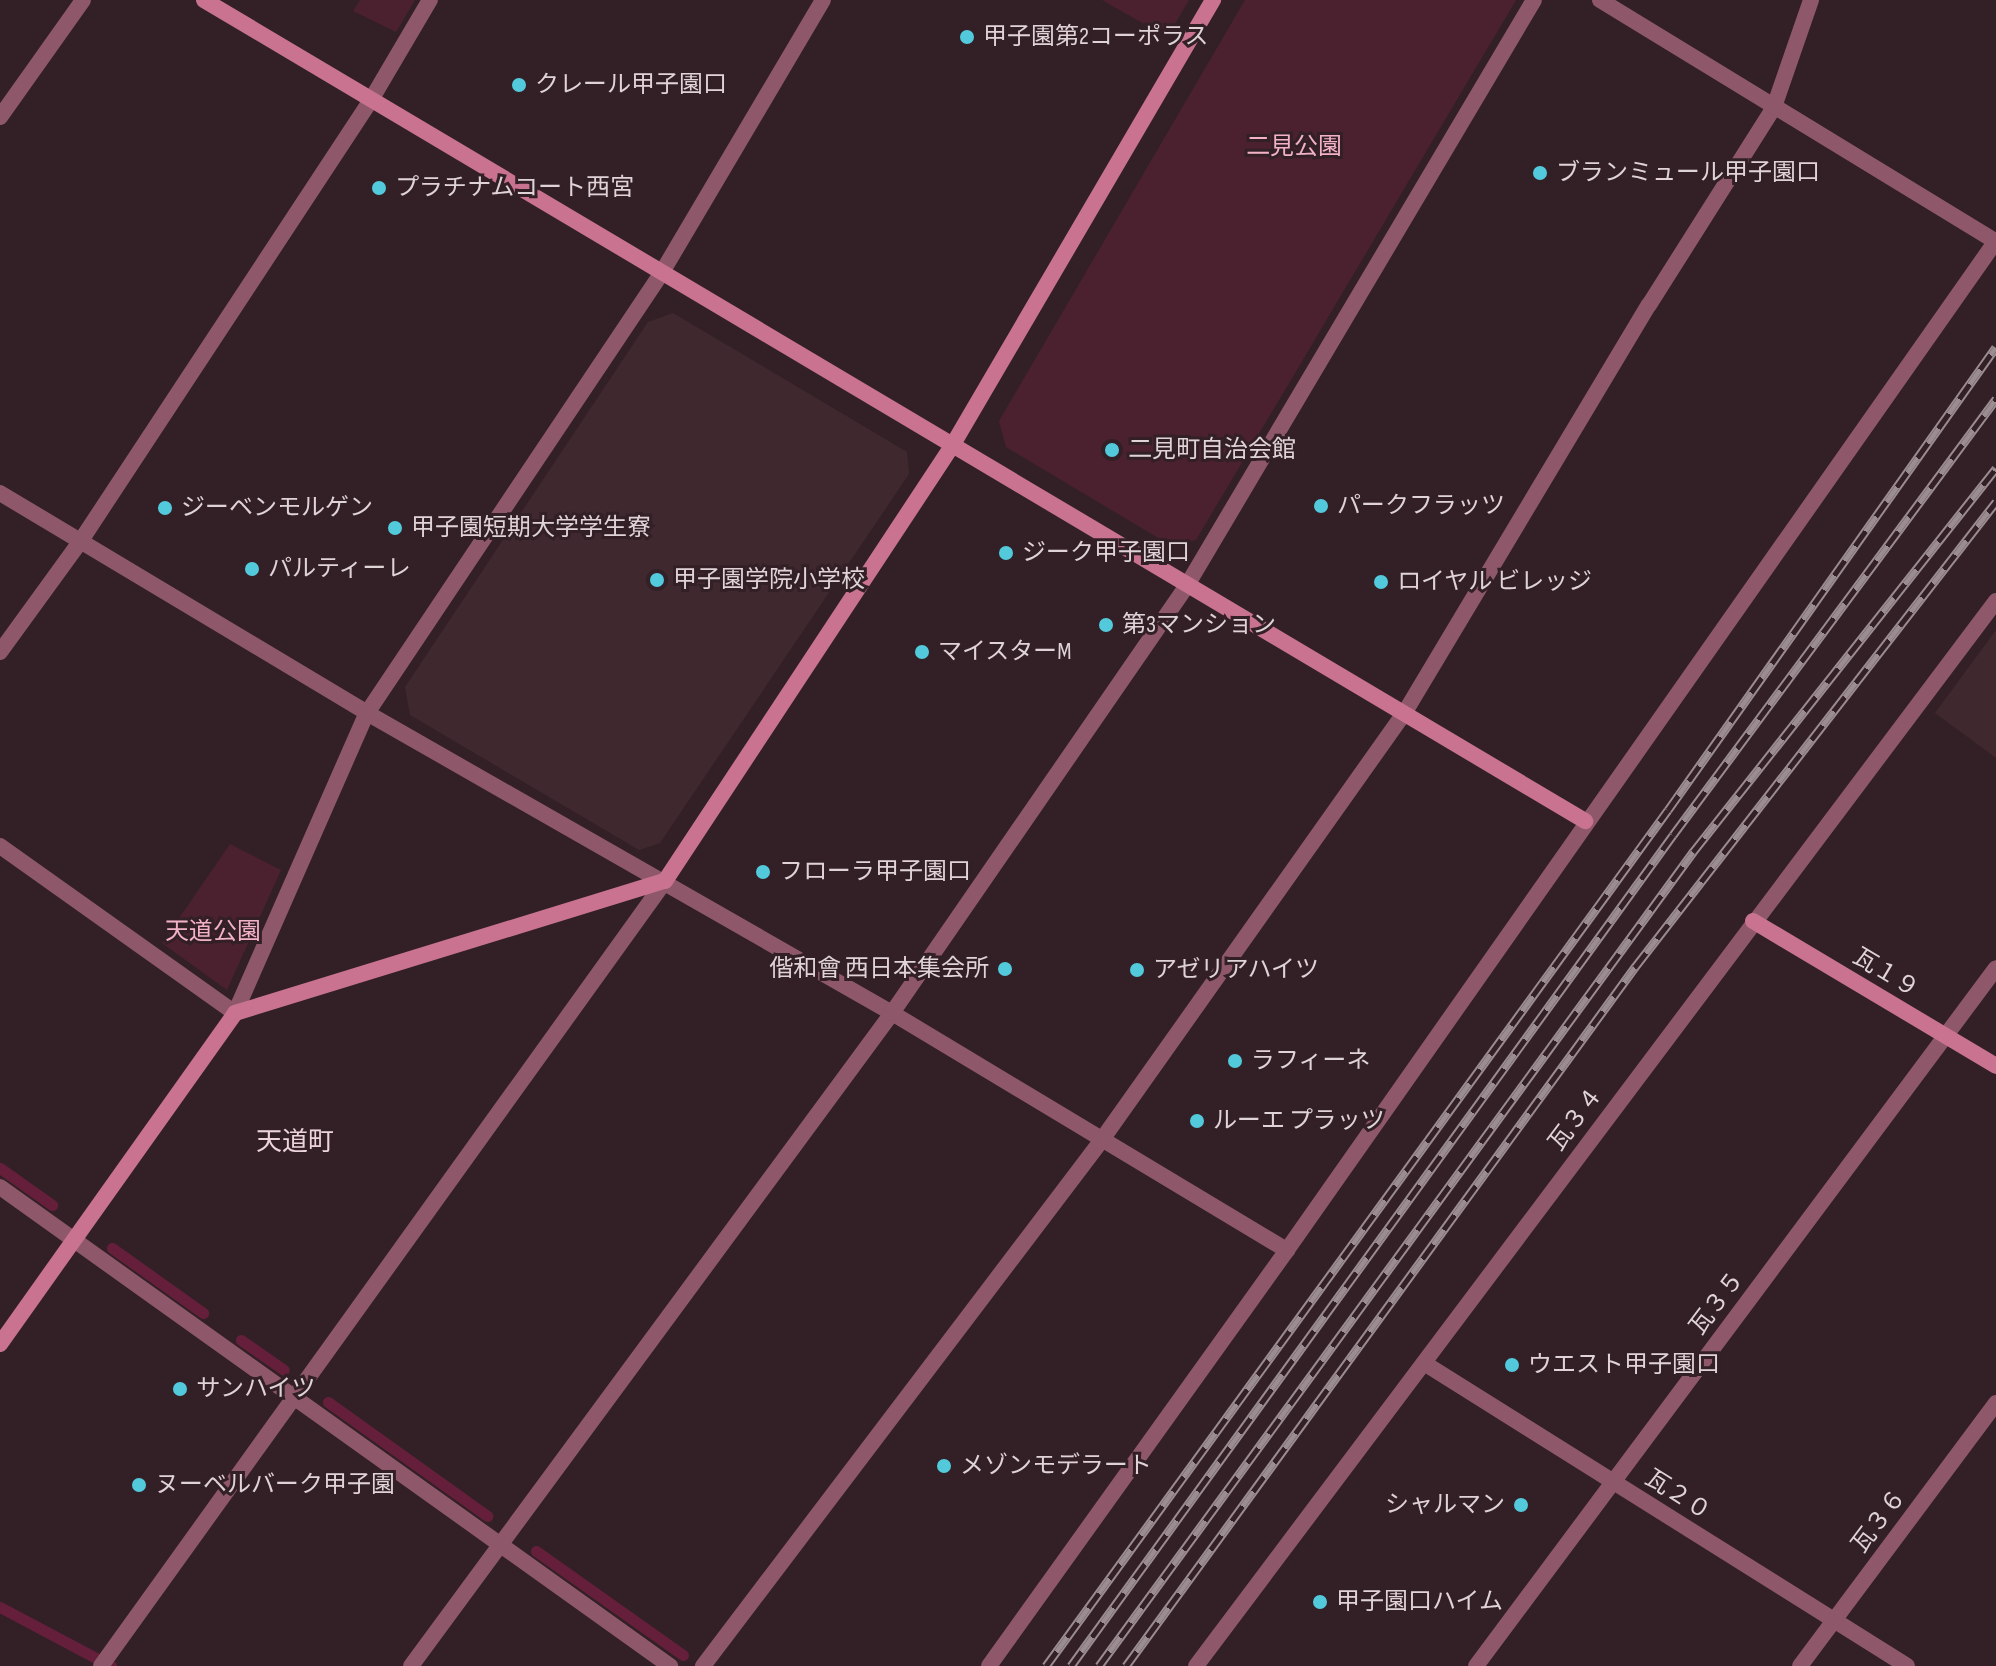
<!DOCTYPE html>
<html>
<head>
<meta charset="utf-8">
<style>
  body { margin:0 }
  #map { position:relative; width:1996px; height:1666px; overflow:hidden; background:#322026; font-family:"Sofia Sans Condensed","Noto Sans JP",sans-serif }
  div>[style] { position:absolute }
  .built>* { inset:0; background:#40282f }
  .green>* { inset:0; background:#4b2130 }
  .stream>* { height:11px; margin:-5.5px; padding:0 5.5px; transform-origin:5.5px; border-radius:5.5px; background:#651f3b }
  .street>* { height:16px; margin:-8px; padding:0 8px; transform-origin:8px; border-radius:8px; background:#8e586a }
  .secondary>* { height:16px; margin:-8px; padding:0 8px; transform-origin:8px; border-radius:8px; background:#c97390 }
  .rail>* { height:9px; margin-top:-4.5px; transform-origin:0; background:repeating-linear-gradient(90deg,#322026 0 18px,#9a8c90 0 36px); box-sizing:border-box; border-block:2px solid #9a8c90 }
  .dots>* { width:22px; height:22px; translate:-50% -50%; box-sizing:border-box; border:4px solid #322026; border-radius:50% }
  span { translate:-50% -50%; white-space:nowrap; text-align:center; line-height:1.15; -webkit-text-stroke:6px #322026; paint-order:stroke }
  .poi-label { font-size:24px; color:#dfd3d6 }
  .left { translate:0 -50%; text-align:left }
  .right { translate:-100% -50%; text-align:right }
  .park-label { font-size:24px; color:#f3b1c6 }
  .street-label { font-size:24px; color:#dfd3d6 }
  .neighbourhood-label { font-size:26px; color:#edd4db }
</style>
</head>
<body>
<div id="map">
  <div class="built">
    <div style="clip-path:polygon(673px 313px,907px 452px,909px 474px,660px 843px,639px 850px,410px 715px,405px 687px,648px 322px)"></div>
    <div style="clip-path:polygon(1996px 630px,1996px 758px,1935px 713px)"></div>
  </div>
  <div class="green">
    <div style="clip-path:polygon(360px 0,415px 0,396px 32px,353px 11px)"></div>
    <div style="clip-path:polygon(1102px 0,1189px 0,1167px 37px)"></div>
    <div style="clip-path:polygon(1245px 0,1516px 0,1196px 540px,1170px 545px,1006px 447px,999px 421px)"></div>
    <div style="clip-path:polygon(230px 844px,281px 870px,227px 990px,162px 943px)"></div>
  </div>
  <div class="stream">
    <div style="left:0;top:1168px;width:64px;rotate:35.4deg"></div>
    <div style="left:112px;top:1248px;width:112px;rotate:35.5deg"></div>
    <div style="left:241px;top:1340px;width:52px;rotate:34.9deg"></div>
    <div style="left:328px;top:1402px;width:196px;rotate:35.6deg"></div>
    <div style="left:536px;top:1551px;width:180px;rotate:35.3deg"></div>
    <div style="left:0;top:1607px;width:126px;rotate:28deg"></div>
  </div>
  <div class="street">
    <div style="left:1600px;top:0;width:464px;rotate:31.4deg"></div>
    <div style="left:0;top:117px;width:143px;rotate:-54.6deg"></div>
    <div style="left:0;top:493px;width:428px;rotate:30.9deg"></div>
    <div style="left:367px;top:713px;width:605px;rotate:29.74deg"></div>
    <div style="left:892px;top:1013px;width:461px;rotate:31deg"></div>
    <div style="left:0;top:652px;width:136px;rotate:-54deg"></div>
    <div style="left:80px;top:542px;width:529px;rotate:-56.64deg"></div>
    <div style="left:371px;top:100px;width:116px;rotate:-59.5deg"></div>
    <div style="left:0;top:846px;width:288px;rotate:35.4deg"></div>
    <div style="left:235px;top:1013px;width:328px;rotate:-66.3deg"></div>
    <div style="left:367px;top:713px;width:528px;rotate:-56.19deg"></div>
    <div style="left:661px;top:274px;width:318px;rotate:-59.4deg"></div>
    <div style="left:0;top:1187px;width:824px;rotate:35.56deg"></div>
    <div style="left:1424px;top:1363px;width:570px;rotate:32.1deg"></div>
    <div style="left:101px;top:1666px;width:967px;rotate:-54.3deg"></div>
    <div style="left:411px;top:1666px;width:811px;rotate:-53.62deg"></div>
    <div style="left:892px;top:1013px;width:518px;rotate:-55.39deg"></div>
    <div style="left:1186px;top:587px;width:682px;rotate:-59.34deg"></div>
    <div style="left:703px;top:1666px;width:659px;rotate:-52.83deg"></div>
    <div style="left:1101px;top:1141px;width:526px;rotate:-54.68deg"></div>
    <div style="left:1405px;top:712px;width:475px;rotate:-59.1deg"></div>
    <div style="left:1649px;top:305px;width:234px;rotate:-57.7deg"></div>
    <div style="left:1774px;top:107px;width:113px;rotate:-70.9deg"></div>
    <div style="left:989px;top:1666px;width:512px;rotate:-54.38deg"></div>
    <div style="left:1287px;top:1250px;width:1233px;rotate:-54.91deg"></div>
    <div style="left:1196px;top:1666px;width:1332px;rotate:-53.09deg"></div>
    <div style="left:1476px;top:1666px;width:870px;rotate:-53.31deg"></div>
    <div style="left:1800px;top:1666px;width:328px;rotate:-53.3deg"></div>
  </div>
  <div class="secondary">
    <div style="left:204px;top:0;width:1607px;rotate:30.73deg"></div>
    <div style="left:1753px;top:921px;width:283px;rotate:30.8deg"></div>
    <div style="left:0;top:1344px;width:406px;rotate:-54.6deg"></div>
    <div style="left:235px;top:1013px;width:450px;rotate:-17.1deg"></div>
    <div style="left:665px;top:881px;width:521px;rotate:-56.58deg"></div>
    <div style="left:952px;top:446px;width:517px;rotate:-59.66deg"></div>
  </div>
  <div class="rail">
    <div style="left:1046px;top:1666px;width:1058px;rotate:-54deg"></div>
    <div style="left:1668px;top:810px;width:567px;rotate:-54.69deg"></div>
    <div style="left:1071px;top:1666px;width:1026px;rotate:-54.08deg"></div>
    <div style="left:1673px;top:835px;width:543px;rotate:-53.47deg"></div>
    <div style="left:1099px;top:1666px;width:1008px;rotate:-53.88deg"></div>
    <div style="left:1693px;top:852px;width:489px;rotate:-51.7deg"></div>
    <div style="left:1126px;top:1666px;width:865px;rotate:-53.94deg"></div>
    <div style="left:1635px;top:967px;width:589px;rotate:-52.18deg"></div>
  </div>
  <div class="dots">
    <div style="left:967px;top:37px;background:#53cadc"></div>
    <div style="left:519px;top:85px;background:#53cadc"></div>
    <div style="left:1540px;top:173px;background:#53cadc"></div>
    <div style="left:379px;top:188px;background:#53cadc"></div>
    <div style="left:1112px;top:450px;background:#53cadc"></div>
    <div style="left:1321px;top:506px;background:#53cadc"></div>
    <div style="left:165px;top:508px;background:#53cadc"></div>
    <div style="left:395px;top:528px;background:#53cadc"></div>
    <div style="left:1006px;top:553px;background:#53cadc"></div>
    <div style="left:252px;top:569px;background:#53cadc"></div>
    <div style="left:657px;top:580px;background:#53cadc"></div>
    <div style="left:1381px;top:582px;background:#53cadc"></div>
    <div style="left:1106px;top:625px;background:#53cadc"></div>
    <div style="left:922px;top:652px;background:#53cadc"></div>
    <div style="left:763px;top:872px;background:#53cadc"></div>
    <div style="left:1005px;top:969px;background:#53cadc"></div>
    <div style="left:1137px;top:970px;background:#53cadc"></div>
    <div style="left:1235px;top:1061px;background:#53cadc"></div>
    <div style="left:1197px;top:1121px;background:#53cadc"></div>
    <div style="left:1512px;top:1365px;background:#53cadc"></div>
    <div style="left:180px;top:1389px;background:#53cadc"></div>
    <div style="left:944px;top:1466px;background:#53cadc"></div>
    <div style="left:139px;top:1485px;background:#53cadc"></div>
    <div style="left:1521px;top:1505px;background:#53cadc"></div>
    <div style="left:1320px;top:1602px;background:#53cadc"></div>
  </div>
  <div class="poi-label">
    <span class="left" style="left:983px;top:37px">甲子園第2コーポラス</span>
    <span class="left" style="left:535px;top:85px">クレール甲子園口</span>
    <span class="left" style="left:1556px;top:173px">ブランミュール甲子園口</span>
    <span class="left" style="left:395px;top:188px">プラチナムコート西宮</span>
    <span class="left" style="left:1128px;top:450px">二見町自治会館</span>
    <span class="left" style="left:1337px;top:506px">パークフラッツ</span>
    <span class="left" style="left:181px;top:508px">ジーベンモルゲン</span>
    <span class="left" style="left:411px;top:528px">甲子園短期大学学生寮</span>
    <span class="left" style="left:1022px;top:553px">ジーク甲子園口</span>
    <span class="left" style="left:268px;top:569px">パルティーレ</span>
    <span class="left" style="left:673px;top:580px">甲子園学院小学校</span>
    <span class="left" style="left:1397px;top:582px">ロイヤル ビレッジ</span>
    <span class="left" style="left:1122px;top:625px">第3マンション</span>
    <span class="left" style="left:938px;top:652px">マイスターM</span>
    <span class="left" style="left:779px;top:872px">フローラ甲子園口</span>
    <span class="right" style="left:989px;top:969px">偕和會 西日本集会所</span>
    <span class="left" style="left:1153px;top:970px">アゼリアハイツ</span>
    <span class="left" style="left:1251px;top:1061px">ラフィーネ</span>
    <span class="left" style="left:1213px;top:1121px">ルーエ プラッツ</span>
    <span class="left" style="left:1528px;top:1365px">ウエスト甲子園口</span>
    <span class="left" style="left:196px;top:1389px">サンハイツ</span>
    <span class="left" style="left:960px;top:1466px">メゾンモデラート</span>
    <span class="left" style="left:155px;top:1485px">ヌーベルバーク甲子園</span>
    <span class="right" style="left:1505px;top:1505px">シャルマン</span>
    <span class="left" style="left:1336px;top:1602px">甲子園口ハイム</span>
  </div>
  <div class="park-label">
    <span style="left:1294px;top:147px">二見公園</span>
    <span style="left:213px;top:932px">天道公園</span>
  </div>
  <div class="street-label">
    <span style="left:1886px;top:973px;rotate:31deg">瓦１９</span>
    <span style="left:1576px;top:1119px;rotate:-53deg">瓦３４</span>
    <span style="left:1717px;top:1303px;rotate:-53deg">瓦３５</span>
    <span style="left:1678px;top:1495px;rotate:32deg">瓦２０</span>
    <span style="left:1879px;top:1521px;rotate:-53deg">瓦３６</span>
  </div>
  <div class="neighbourhood-label">
    <span style="left:295px;top:1143px">天道町</span>
  </div>
</div>
</body>
</html>
